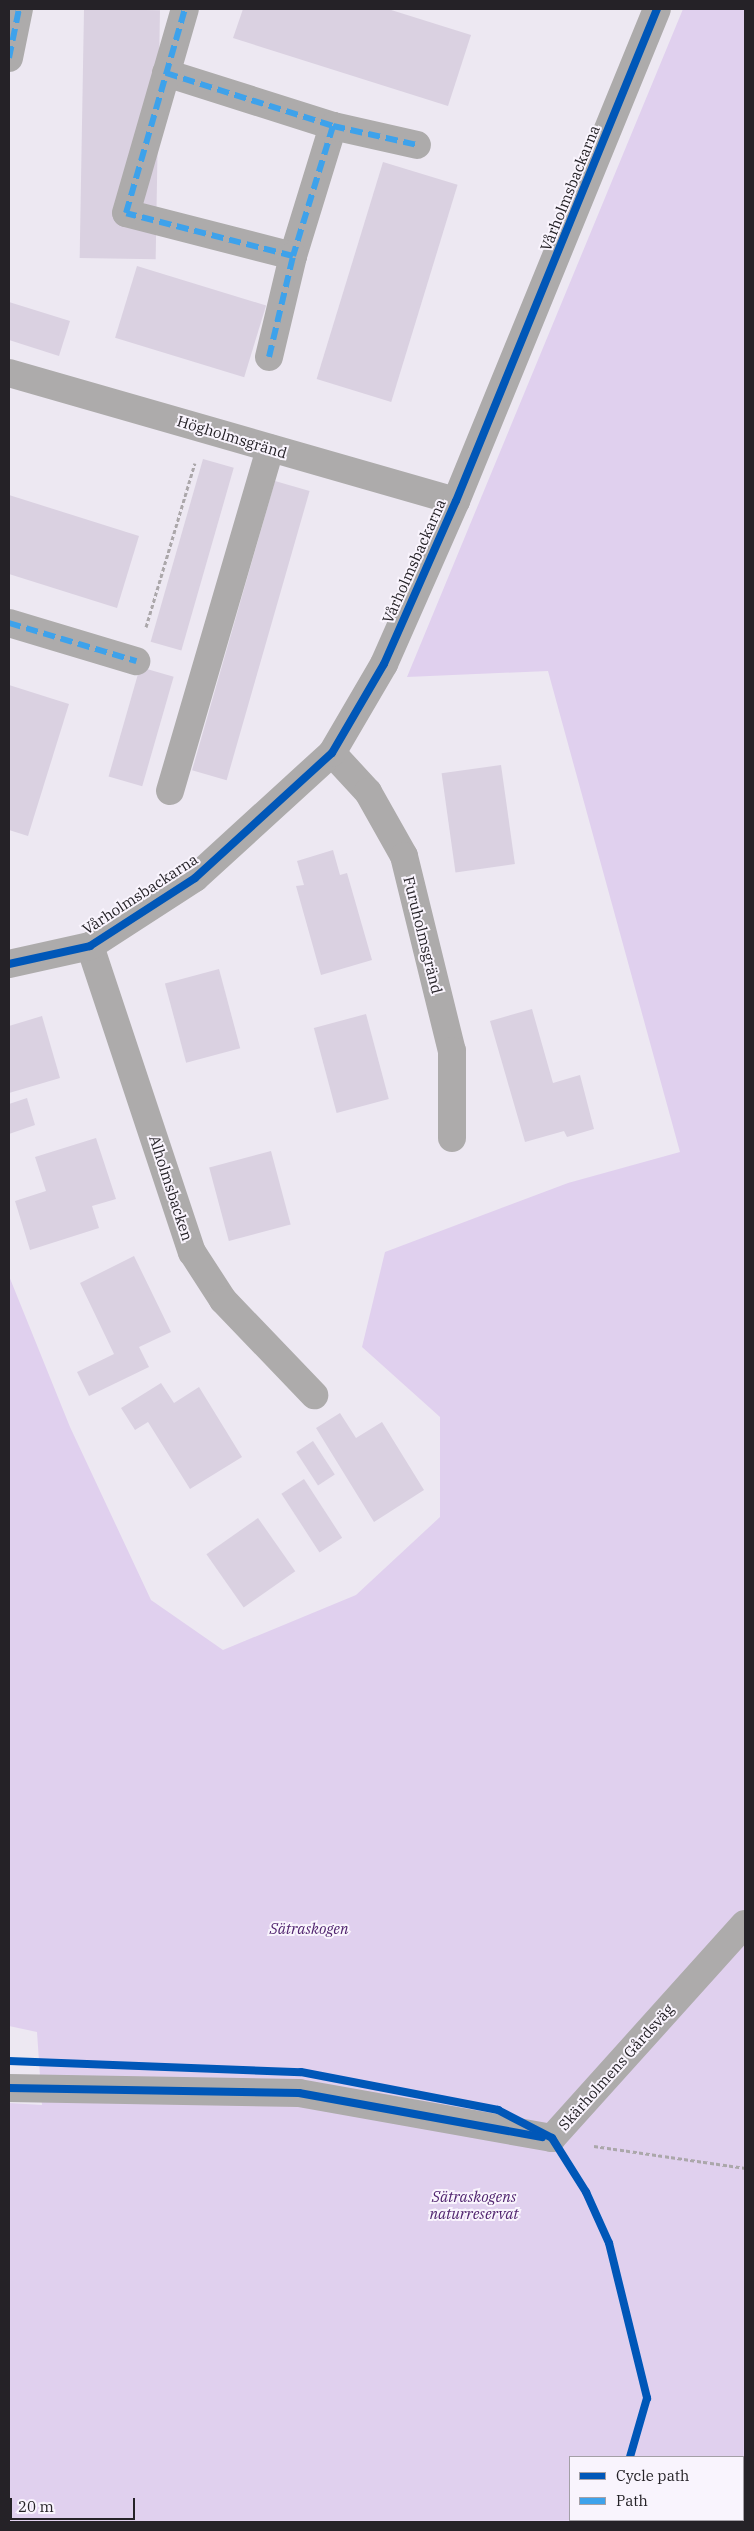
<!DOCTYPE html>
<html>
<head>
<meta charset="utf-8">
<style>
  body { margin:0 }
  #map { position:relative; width:754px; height:2531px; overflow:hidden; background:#ede8f2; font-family:"IBM Plex Serif",serif }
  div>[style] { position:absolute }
  .green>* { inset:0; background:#e0d0ee }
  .building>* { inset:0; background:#dad1e1; transform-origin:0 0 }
  .path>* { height:3px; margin-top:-1.5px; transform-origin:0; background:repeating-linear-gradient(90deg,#aba7aa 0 4px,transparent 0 6.5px) }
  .minor>* { height:28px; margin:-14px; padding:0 14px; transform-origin:14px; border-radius:14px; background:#adabab }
  .quiet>* { height:6px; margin-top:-3px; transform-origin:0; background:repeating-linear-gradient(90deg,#3ea2eb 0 12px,transparent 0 18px) }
  .cycleway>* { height:8px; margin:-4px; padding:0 4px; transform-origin:4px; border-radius:4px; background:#0057b8 }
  span { translate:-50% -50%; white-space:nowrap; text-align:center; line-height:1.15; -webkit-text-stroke:4px #f9f4fd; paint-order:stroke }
  .street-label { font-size:15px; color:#252227 }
  .park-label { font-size:15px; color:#51256f; font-style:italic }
  .frame { position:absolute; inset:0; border:10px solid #252227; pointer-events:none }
  .legend { position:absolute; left:569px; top:2456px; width:175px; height:65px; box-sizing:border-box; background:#f9f4fd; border:1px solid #a4a0a7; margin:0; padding:6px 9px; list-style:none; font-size:15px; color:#252227 }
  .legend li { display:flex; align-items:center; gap:10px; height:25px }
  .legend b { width:25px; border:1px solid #a4a0a7 }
  .scale { position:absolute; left:10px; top:2498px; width:125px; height:22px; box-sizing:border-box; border:2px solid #252227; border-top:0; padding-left:6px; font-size:15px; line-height:18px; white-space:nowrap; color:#252227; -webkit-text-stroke:4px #f9f4fd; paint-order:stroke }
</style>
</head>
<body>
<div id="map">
  <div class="green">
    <div style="clip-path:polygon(evenodd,683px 9px,745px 9px,745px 2522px,9px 2522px,9px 2103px,42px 2105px,37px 2032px,9px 2026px,9px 1276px,70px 1427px,151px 1600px,223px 1650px,356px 1595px,440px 1517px,440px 1417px,362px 1347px,385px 1252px,568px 1183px,680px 1152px,548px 671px,407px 677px,683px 9px,570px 2457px,743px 2457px,743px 2520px,570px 2520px,570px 2457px)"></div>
  </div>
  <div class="building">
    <div style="left:84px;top:9px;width:76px;height:249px;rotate:1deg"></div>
    <div style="clip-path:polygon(243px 9px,388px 9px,471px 35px,448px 106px,233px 38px)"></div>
    <div style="left:383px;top:162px;width:78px;height:227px;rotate:17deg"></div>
    <div style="left:137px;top:266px;width:135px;height:75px;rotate:17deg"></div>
    <div style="clip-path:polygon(9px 302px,70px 321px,59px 356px,9px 340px)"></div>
    <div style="left:203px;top:459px;width:32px;height:190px;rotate:16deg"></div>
    <div style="left:275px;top:481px;width:36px;height:301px;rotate:16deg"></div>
    <div style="clip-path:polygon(9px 495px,139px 536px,117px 608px,9px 574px)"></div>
    <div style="left:140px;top:667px;width:35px;height:114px;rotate:16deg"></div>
    <div style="clip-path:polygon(9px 685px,69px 704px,28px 836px,9px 830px)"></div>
    <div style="left:501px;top:765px;width:100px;height:60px;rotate:82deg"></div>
    <div style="clip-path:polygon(333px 850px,340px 875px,347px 873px,372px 960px,321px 975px,296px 886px,304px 885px,297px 861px)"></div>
    <div style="left:219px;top:969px;width:82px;height:56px;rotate:75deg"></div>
    <div style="clip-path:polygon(532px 1009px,553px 1083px,580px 1075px,594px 1129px,567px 1137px,564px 1131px,525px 1142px,490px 1021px)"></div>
    <div style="left:366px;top:1014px;width:88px;height:54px;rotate:75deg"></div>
    <div style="clip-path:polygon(42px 1016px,60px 1078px,9px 1093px,9px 1026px)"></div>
    <div style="clip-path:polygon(27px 1098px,35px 1125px,9px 1134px,9px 1104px)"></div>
    <div style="clip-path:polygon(96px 1138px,116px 1199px,92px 1206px,99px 1228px,30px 1250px,15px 1201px,46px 1191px,35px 1157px)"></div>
    <div style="left:271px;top:1151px;width:76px;height:64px;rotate:75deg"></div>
    <div style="clip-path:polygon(134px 1256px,171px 1332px,139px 1347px,149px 1367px,89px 1396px,77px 1372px,114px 1354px,80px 1283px)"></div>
    <div style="clip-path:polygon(161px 1383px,174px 1403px,199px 1387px,242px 1457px,190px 1489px,148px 1422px,135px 1430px,121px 1408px)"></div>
    <div style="clip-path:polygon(340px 1413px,356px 1438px,382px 1422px,424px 1490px,374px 1522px,316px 1428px)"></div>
    <div style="left:313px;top:1441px;width:40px;height:20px;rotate:57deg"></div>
    <div style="left:304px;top:1479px;width:70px;height:27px;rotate:57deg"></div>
    <div style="left:258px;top:1518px;width:65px;height:63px;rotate:55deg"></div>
  </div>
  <div class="path">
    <div style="left:146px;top:627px;width:171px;rotate:-73.4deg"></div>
    <div style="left:594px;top:2146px;width:153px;rotate:8.3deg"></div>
  </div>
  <div class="minor">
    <div style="left:9px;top:58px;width:50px;rotate:-78.5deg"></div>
    <div style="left:166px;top:73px;width:175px;rotate:17.6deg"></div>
    <div style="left:333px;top:126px;width:136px;rotate:107.1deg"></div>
    <div style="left:293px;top:256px;width:172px;rotate:-165.6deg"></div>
    <div style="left:126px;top:213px;width:212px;rotate:-73.9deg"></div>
    <div style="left:333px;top:126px;width:86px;rotate:12.7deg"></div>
    <div style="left:269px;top:357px;width:104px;rotate:-76.6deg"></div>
    <div style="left:9px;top:373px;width:465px;rotate:16deg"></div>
    <div style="left:9px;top:623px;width:133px;rotate:16.7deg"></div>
    <div style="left:332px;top:753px;width:53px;rotate:47.3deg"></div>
    <div style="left:368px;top:792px;width:73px;rotate:60.6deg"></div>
    <div style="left:404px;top:856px;width:201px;rotate:76.2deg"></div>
    <div style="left:452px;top:1051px;width:87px;rotate:90deg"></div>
    <div style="left:170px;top:791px;width:357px;rotate:-73.7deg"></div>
    <div style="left:90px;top:946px;width:323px;rotate:71.6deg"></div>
    <div style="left:192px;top:1252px;width:57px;rotate:57.1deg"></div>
    <div style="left:223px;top:1300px;width:132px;rotate:46.2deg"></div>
    <div style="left:9px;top:964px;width:83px;rotate:-12.5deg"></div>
    <div style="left:90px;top:946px;width:125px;rotate:-32.9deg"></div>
    <div style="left:195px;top:878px;width:185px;rotate:-42.4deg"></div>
    <div style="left:332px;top:753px;width:103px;rotate:-59.7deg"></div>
    <div style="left:384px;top:664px;width:178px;rotate:-66.2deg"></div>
    <div style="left:456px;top:501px;width:531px;rotate:-67.78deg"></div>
    <div style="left:9px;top:2088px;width:290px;rotate:1deg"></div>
    <div style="left:299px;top:2093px;width:257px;rotate:10.1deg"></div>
    <div style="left:552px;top:2138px;width:288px;rotate:-48deg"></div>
  </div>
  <div class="quiet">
    <div style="left:9px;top:58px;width:50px;rotate:-78.5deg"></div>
    <div style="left:166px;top:73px;width:175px;rotate:17.6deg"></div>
    <div style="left:333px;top:126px;width:136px;rotate:107.1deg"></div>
    <div style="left:293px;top:256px;width:172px;rotate:-165.6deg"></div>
    <div style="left:126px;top:213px;width:212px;rotate:-73.9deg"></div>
    <div style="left:333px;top:126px;width:86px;rotate:12.7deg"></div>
    <div style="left:269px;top:357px;width:104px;rotate:-76.6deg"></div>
    <div style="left:9px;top:623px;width:133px;rotate:16.7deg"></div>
  </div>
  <div class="cycleway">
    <div style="left:9px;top:964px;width:83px;rotate:-12.5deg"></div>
    <div style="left:90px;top:946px;width:125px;rotate:-32.9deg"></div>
    <div style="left:195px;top:878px;width:185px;rotate:-42.4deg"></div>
    <div style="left:332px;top:753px;width:103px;rotate:-59.7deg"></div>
    <div style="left:384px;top:664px;width:178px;rotate:-66.2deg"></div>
    <div style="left:456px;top:501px;width:531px;rotate:-67.78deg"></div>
    <div style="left:9px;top:2061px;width:292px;rotate:2.2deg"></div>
    <div style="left:301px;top:2072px;width:201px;rotate:10.9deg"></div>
    <div style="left:498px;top:2110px;width:61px;rotate:27.4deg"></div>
    <div style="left:552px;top:2138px;width:64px;rotate:57.8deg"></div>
    <div style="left:586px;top:2192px;width:56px;rotate:65.7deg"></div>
    <div style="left:609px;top:2243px;width:160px;rotate:76.2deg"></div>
    <div style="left:647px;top:2398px;width:61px;rotate:106.1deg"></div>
    <div style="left:9px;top:2088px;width:290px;rotate:1deg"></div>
    <div style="left:299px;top:2093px;width:247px;rotate:10.3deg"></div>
  </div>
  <div class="street-label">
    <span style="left:570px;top:188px;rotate:-68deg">Vårholmsbackarna</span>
    <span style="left:232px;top:437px;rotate:17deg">Högholmsgränd</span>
    <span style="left:414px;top:561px;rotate:-66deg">Vårholmsbackarna</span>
    <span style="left:140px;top:894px;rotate:-33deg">Vårholmsbackarna</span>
    <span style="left:423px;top:935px;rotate:76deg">Furuholmsgränd</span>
    <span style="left:171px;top:1188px;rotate:72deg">Alholmsbacken</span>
    <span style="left:616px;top:2067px;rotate:-48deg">Skärholmens Gårdsväg</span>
  </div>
  <div class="park-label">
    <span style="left:309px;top:1929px">Sätraskogen</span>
    <span style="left:474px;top:2205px">Sätraskogens<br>naturreservat</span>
  </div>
  <div class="frame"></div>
  <ul class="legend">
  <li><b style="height:6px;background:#0057b8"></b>Cycle path</li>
  <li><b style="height:6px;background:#3ea2eb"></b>Path</li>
  </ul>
  <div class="scale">20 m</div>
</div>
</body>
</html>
